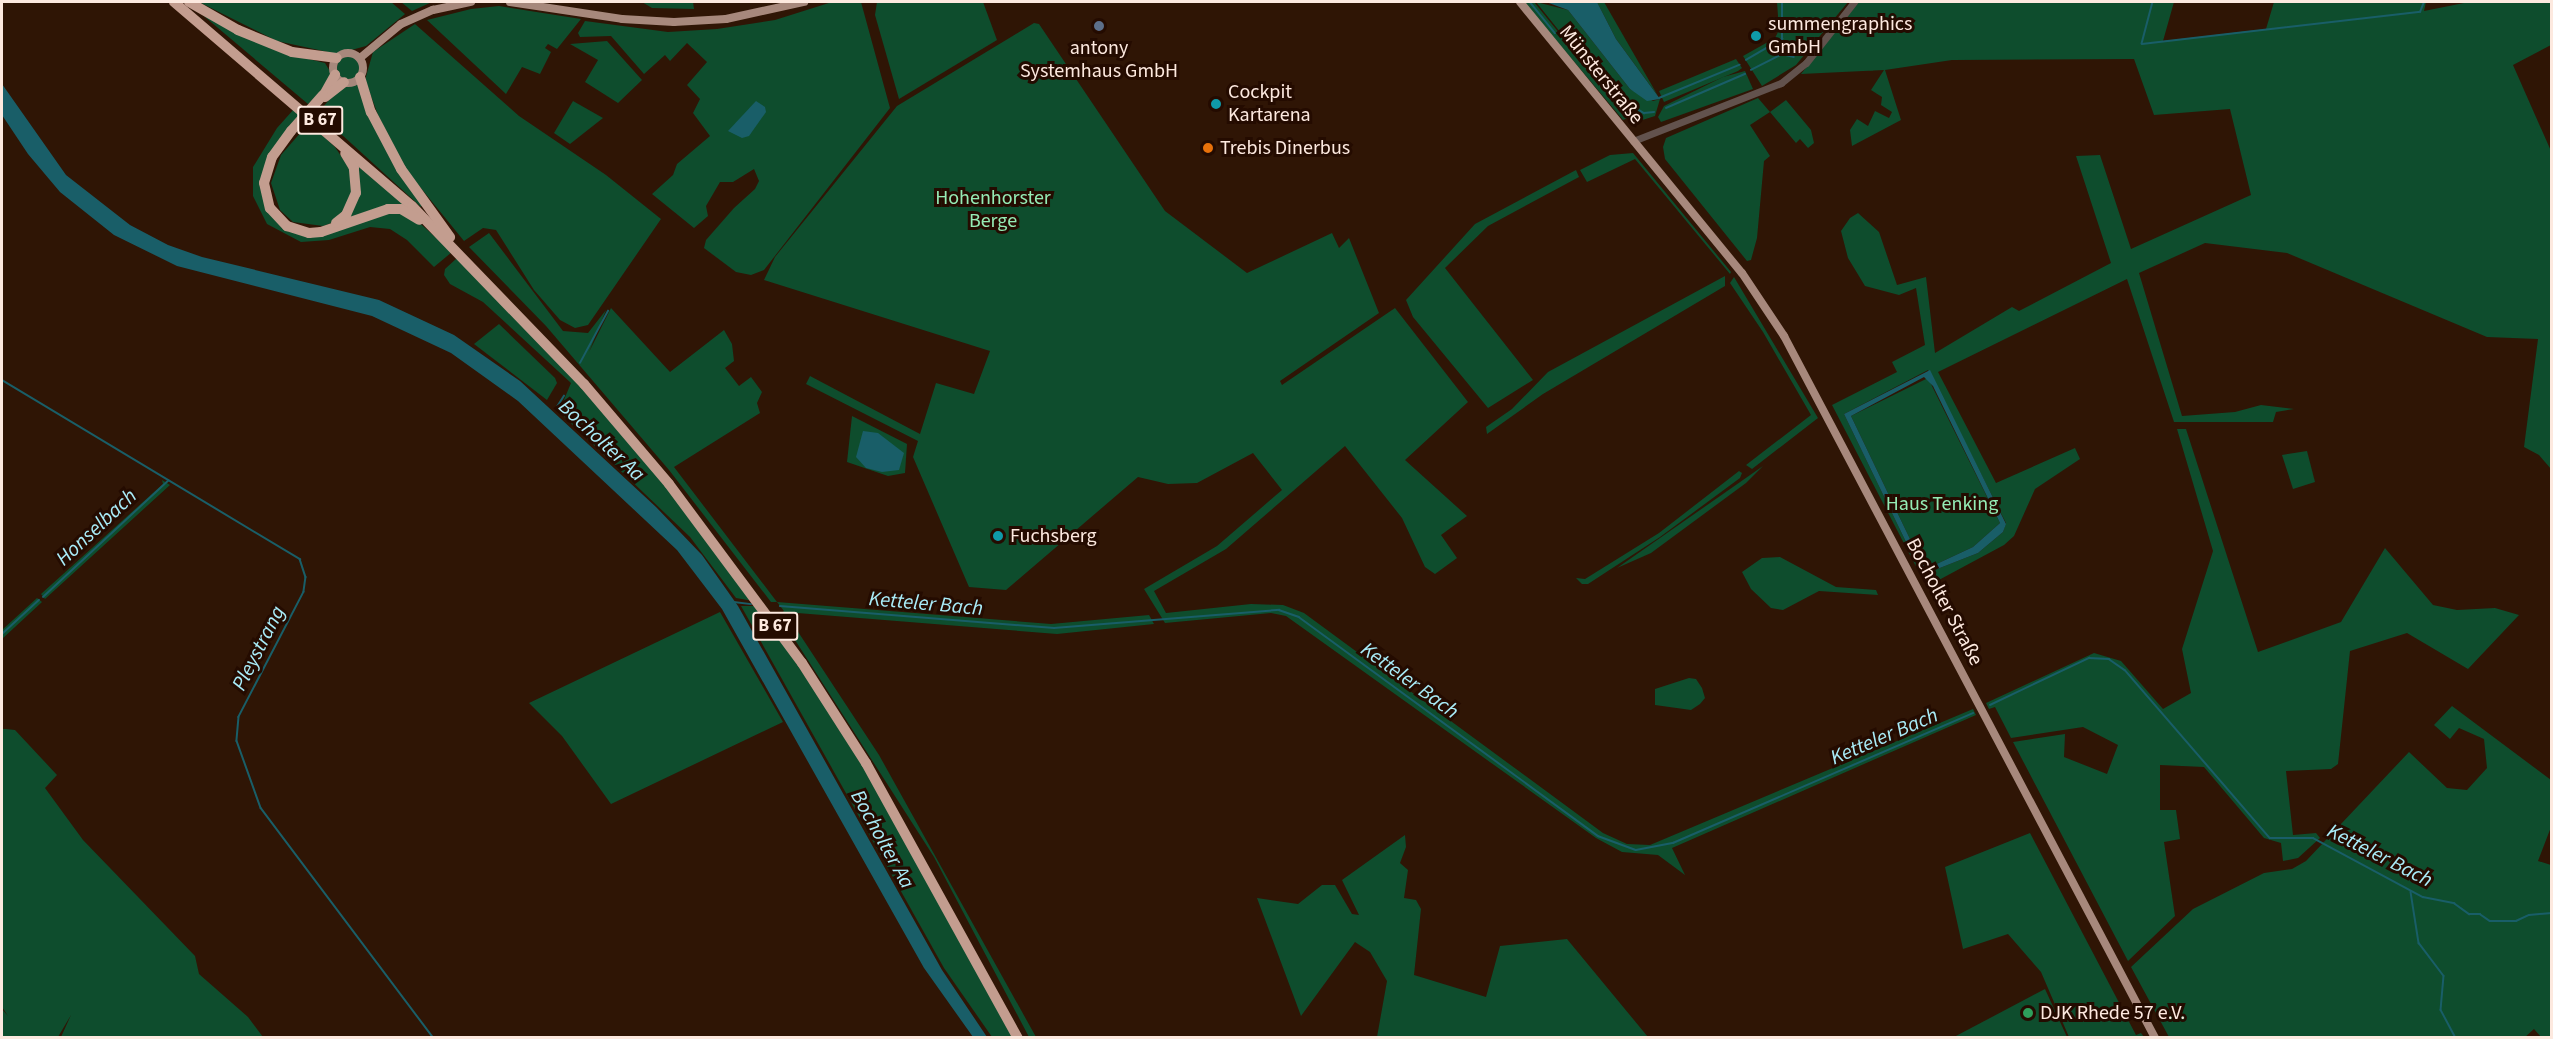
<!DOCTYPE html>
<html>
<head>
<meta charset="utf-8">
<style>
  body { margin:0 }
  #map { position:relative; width:2553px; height:1039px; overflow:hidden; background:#2f1505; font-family:"Source Sans 3",sans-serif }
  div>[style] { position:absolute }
  .green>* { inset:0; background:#0e4d2d }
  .round { border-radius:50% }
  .water>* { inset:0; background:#195e68 }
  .stream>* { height:1.5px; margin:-0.75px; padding:0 0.75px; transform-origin:0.75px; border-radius:0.75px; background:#195e68 }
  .minor>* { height:7px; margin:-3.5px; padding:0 3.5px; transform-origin:3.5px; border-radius:3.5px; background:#62524d }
  .major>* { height:8px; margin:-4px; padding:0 4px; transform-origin:4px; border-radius:4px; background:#a7887c }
  .major>.ring { margin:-4px; padding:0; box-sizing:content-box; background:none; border:8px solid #a7887c; border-radius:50% }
  .highway>* { height:10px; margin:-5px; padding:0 5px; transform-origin:5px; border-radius:5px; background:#c39d8f }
  .highway-bridge>* { height:10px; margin:-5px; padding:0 5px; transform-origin:5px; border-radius:5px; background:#c39d8f }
  .dots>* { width:16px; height:16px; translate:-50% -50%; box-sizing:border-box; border:3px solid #240b00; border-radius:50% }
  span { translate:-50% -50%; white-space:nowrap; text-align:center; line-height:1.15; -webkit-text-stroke:6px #240b00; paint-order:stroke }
  .shield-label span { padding:2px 4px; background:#240b00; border:2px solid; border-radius:4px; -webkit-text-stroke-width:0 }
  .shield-label { font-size:18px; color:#fde9df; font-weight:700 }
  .poi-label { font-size:20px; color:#fde9df }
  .left { translate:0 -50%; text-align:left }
  .street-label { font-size:20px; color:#fde9df }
  .park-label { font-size:20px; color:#95ecb5 }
  .water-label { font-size:21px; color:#a9ecf8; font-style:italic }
  .frame { position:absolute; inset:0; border:3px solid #fde9df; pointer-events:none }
</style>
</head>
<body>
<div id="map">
  <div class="green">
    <div style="clip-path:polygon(199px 2px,391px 2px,405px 14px,366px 46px,337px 54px,277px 41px)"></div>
    <div style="clip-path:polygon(401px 2px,432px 2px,412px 11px)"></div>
    <div style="clip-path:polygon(642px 2px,693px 2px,694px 9px,652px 8px)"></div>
    <div style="clip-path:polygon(832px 2px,861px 2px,890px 108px,764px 270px,751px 275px,736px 272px,704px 248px,706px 240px,734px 208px,755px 189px,759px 181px,754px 169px,733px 182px,720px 182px,706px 206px,708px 216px,694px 228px,652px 194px,673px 175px,677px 164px,710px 136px,693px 113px,700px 99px,687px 85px,707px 62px,687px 43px,670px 61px,665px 55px,644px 74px,611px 36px,580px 37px,578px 33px,585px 21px,668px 32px,717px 29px,775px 20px)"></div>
    <div style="clip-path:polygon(877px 2px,983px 2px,997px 40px,899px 99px,875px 15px)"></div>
    <div style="clip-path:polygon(1524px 2px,1534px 2px,1628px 118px,1623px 120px)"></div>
    <div style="clip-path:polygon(1536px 2px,1568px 10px,1630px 89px,1653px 101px,1660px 99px,1655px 116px,1633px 123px)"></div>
    <div style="clip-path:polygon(1597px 2px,1604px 2px,1658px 96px,1616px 39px)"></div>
    <div style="clip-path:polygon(1777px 2px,1848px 2px,1796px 65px,1762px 86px,1743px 56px,1775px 38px,1779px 30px)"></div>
    <div style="clip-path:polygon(evenodd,1859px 2px,2174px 2px,2163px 41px,2266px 29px,2274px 2px,2426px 2px,2424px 11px,2469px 2px,2551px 2px,2551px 45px,2513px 65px,2551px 151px,2551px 469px,2539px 455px,2524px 447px,2538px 339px,2487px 337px,2287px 253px,2205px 243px,2139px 273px,2182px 416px,2235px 412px,2261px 405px,2294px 409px,2276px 412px,2273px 422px,2174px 422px,2127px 279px,1938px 372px,1996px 483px,2075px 448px,2080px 459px,2035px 489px,2014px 536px,2004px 545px,1937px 581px,1923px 580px,1832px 405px,1897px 372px,1892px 362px,1925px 345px,1916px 288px,1899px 295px,1865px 286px,1848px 258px,1841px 231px,1850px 218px,1858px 213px,1879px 232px,1897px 285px,1926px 277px,1935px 353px,2012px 307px,2019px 311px,2111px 263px,2076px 156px,2100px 155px,2131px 249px,2251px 195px,2230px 109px,2154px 115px,2134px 59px,1952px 60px,1885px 70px,1901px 120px,1852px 146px,1850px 130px,1857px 119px,1868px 126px,1875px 111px,1889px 118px,1892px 112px,1881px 105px,1882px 97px,1871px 90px,1884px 70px,1801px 74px,1859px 2px,1928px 370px,2006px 523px,2003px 532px,1978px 553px,1922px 575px,1844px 414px,1928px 370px)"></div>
    <div style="clip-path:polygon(499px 6px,581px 19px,557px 49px,548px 44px,545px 48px,551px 52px,540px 74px,522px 67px,506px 94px,427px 20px,471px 9px)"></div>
    <div style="clip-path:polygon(199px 12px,288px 54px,325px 63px,331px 73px,326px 87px,308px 104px)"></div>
    <div style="clip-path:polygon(1034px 23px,1039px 24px,1165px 211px,1247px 273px,1332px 233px,1339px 248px,1349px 238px,1379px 313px,1280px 381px,1282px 385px,1395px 308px,1468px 402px,1405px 460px,1467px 516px,1441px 535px,1457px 558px,1435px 574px,1425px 567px,1402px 518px,1345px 446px,1226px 549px,1154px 591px,1166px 613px,1251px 604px,1283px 605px,1304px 613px,1603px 833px,1627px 844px,1650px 845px,1973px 709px,1976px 715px,1672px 848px,1685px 875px,1658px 855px,1622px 852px,1596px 838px,1286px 616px,1271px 613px,1165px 623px,1144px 589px,1217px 546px,1282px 490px,1253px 453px,1197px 483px,1168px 484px,1138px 477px,1006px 590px,969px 587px,913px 457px,918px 441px,806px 384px,810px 376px,920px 434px,936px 383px,974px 394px,990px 351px,764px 280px,775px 257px,897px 106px)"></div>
    <div style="clip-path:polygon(415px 24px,519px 116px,606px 175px,661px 219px,588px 325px,575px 328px,560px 320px,534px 290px,496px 230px,483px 228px,464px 241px,407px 171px,378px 115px,365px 80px,373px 52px)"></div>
    <div style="clip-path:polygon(607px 41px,642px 80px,618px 103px,585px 82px,598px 60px,570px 44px)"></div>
    <div class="round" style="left:337px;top:56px;width:24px;height:24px"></div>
    <div style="clip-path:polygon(1736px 59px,1742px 68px,1738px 71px,1664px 102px,1659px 91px)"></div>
    <div style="clip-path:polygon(1745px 71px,1753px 89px,1661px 122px,1658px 117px,1664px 106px,1723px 77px)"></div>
    <div style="clip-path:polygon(358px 84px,422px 205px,421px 207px,318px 113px,339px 88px)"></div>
    <div style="clip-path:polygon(1758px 98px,1770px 112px,1786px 100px,1811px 130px,1814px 143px,1808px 148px,1800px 139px,1796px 143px,1770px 112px,1750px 125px,1770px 156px,1764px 161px,1757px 238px,1751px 260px,1747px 261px,1665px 159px,1663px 147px,1666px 138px)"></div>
    <div style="clip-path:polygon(573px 101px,603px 118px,570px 144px,554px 133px)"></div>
    <div style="clip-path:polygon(294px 109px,300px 114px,277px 144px,262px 197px,300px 234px,390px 210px,414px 218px,452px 252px,434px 267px,407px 240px,390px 229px,370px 227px,329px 240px,301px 242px,267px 224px,253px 196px,253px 167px,277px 128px)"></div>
    <div style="clip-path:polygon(309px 123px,335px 147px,353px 174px,352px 200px,334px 222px,323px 226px,293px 222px,280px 210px,271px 183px,281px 155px)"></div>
    <div style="clip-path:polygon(1633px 153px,1731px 272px,1730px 274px,1635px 159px,1587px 182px,1580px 170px,1610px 155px)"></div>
    <div style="clip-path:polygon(349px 155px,422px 217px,381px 207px,345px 220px,354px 207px)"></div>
    <div style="clip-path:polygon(1576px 170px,1579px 177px,1488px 226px,1445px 268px,1533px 380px,1488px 408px,1413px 317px,1406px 300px,1475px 224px)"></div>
    <div style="clip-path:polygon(489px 233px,563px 331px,588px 333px,606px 310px,589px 352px,611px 308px,670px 372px,724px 330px,732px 344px,734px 361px,725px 368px,739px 386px,751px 377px,762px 392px,757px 403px,760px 413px,674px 467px,777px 602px,1051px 624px,1149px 615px,1154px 624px,1057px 634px,785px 612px,879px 755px,1036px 1037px,1029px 1037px,934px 857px,779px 615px,784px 611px,777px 602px,771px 602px,669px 470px,546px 326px,469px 247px)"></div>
    <div style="clip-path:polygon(457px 258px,541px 342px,645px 460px,753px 601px,736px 598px,690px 537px,556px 409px,561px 407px,571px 383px,483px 302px,450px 284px,444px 275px,445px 269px)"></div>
    <div style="clip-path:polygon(1725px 276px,1725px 286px,1543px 394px,1487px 434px,1486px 427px,1512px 409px,1548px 372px)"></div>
    <div style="clip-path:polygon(1734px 277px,1818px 418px,1752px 469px,1746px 465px,1811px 415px,1763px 332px,1730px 283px)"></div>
    <div style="clip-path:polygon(499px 324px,555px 378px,557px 383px,547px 400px,474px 344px)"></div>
    <div style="clip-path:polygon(1928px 378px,2000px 523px,1973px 547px,1928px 568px,1921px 562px,1851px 416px)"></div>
    <div style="clip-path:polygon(852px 416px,907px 444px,905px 473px,888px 476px,847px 462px)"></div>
    <div style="clip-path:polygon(2177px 429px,2186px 429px,2258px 652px,2341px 622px,2385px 548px,2433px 605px,2457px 610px,2495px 608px,2519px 615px,2468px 669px,2407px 633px,2350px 651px,2338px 764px,2331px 769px,2286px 771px,2293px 835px,2316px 833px,2320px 838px,2298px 858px,2283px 861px,2281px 843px,2264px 838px,2204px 767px,2160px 765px,2160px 810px,2176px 810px,2180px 839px,2164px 842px,2175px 916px,2128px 961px,2013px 742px,2065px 734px,2064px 757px,2107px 774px,2118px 745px,2083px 727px,2011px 738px,1995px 707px,1989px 709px,1986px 703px,2094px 653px,2121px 661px,2163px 709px,2191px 693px,2182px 649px,2213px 551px)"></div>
    <div style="clip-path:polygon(2307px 451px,2315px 482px,2293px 489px,2282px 455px)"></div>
    <div style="clip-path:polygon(1763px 466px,1746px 483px,1651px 553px,1617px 568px)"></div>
    <div style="clip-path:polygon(1739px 471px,1742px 473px,1740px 478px,1660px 537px,1588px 584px,1582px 584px,1576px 578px,1585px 579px,1659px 533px)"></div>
    <div style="clip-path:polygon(162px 480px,170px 485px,45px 599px,41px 594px,163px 484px)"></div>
    <div style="clip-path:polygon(1780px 557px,1836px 587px,1876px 590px,1878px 595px,1819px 591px,1783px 610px,1771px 608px,1751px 589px,1742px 572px,1762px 558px)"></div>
    <div style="clip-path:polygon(37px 598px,42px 602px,2px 639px,2px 630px)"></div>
    <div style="clip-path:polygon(741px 606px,756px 606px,767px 620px,849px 741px,1014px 1037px,992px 1037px,944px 968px)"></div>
    <div style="clip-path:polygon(720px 612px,783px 722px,611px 804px,562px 736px,529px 703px)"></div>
    <div style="clip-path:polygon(1689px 678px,1696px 679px,1702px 688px,1705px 698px,1700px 704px,1691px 710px,1655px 705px,1655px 689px)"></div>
    <div style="clip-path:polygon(2452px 706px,2551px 780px,2551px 827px,2538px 861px,2551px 865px,2551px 1037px,2541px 1037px,2534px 1029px,2524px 1038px,2169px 1037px,2131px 967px,2193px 909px,2264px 873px,2292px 869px,2306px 861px,2409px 752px,2447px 788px,2467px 790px,2487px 768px,2484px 739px,2459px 728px,2450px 739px,2434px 725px)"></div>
    <div style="clip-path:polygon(6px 729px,15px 730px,57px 775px,45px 788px,83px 840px,195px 956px,199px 974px,248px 1017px,263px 1037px,61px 1037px,71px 1015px,58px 1037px,2px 1037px,2px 1009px,8px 1016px,2px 1007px,2px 729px)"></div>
    <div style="clip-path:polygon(2030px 833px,2136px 1035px,2141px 1033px,2144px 1037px,2069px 1037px,2041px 972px,2008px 934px,1963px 949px,1945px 867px)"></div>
    <div style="clip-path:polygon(1405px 835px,1406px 847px,1400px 863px,1408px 870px,1404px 898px,1416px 900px,1421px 909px,1414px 975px,1486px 997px,1500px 946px,1567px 939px,1648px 1037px,1377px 1037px,1387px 981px,1370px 952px,1355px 942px,1301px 1016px,1257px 898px,1298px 904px,1322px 885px,1335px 885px,1352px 914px,1359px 915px,1342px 880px)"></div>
    <div style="clip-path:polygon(2045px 989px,2067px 1037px,1954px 1037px)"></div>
  </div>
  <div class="water">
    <div style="clip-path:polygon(1546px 2px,1597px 2px,1616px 39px,1660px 99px,1647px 101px,1630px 89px,1568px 10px)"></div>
    <div style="clip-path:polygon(2px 84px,66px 175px,130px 225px,168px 245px,202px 257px,379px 300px,454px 335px,520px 381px,656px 507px,702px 555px,738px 606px,942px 970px,987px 1037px,973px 1037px,924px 968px,722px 609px,677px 550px,518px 401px,451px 353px,372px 316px,177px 266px,114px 235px,60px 192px,28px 154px,2px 115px)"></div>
    <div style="clip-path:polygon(756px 101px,765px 107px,766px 112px,749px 136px,742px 138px,728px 131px)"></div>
    <div style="clip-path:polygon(evenodd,1930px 370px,2006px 524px,2003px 532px,1978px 553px,1922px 575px,1844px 414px,1930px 370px,1924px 377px,1933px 386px,2000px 523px,1973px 547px,1928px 568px,1921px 562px,1851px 416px,1924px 377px)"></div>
    <div style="clip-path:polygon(863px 431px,878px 433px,904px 453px,899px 470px,882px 472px,866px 468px,856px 457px)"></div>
  </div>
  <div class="stream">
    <div style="left:1530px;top:2px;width:40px;rotate:51deg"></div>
    <div style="left:2153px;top:2px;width:43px;rotate:104.7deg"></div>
    <div style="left:2142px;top:44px;width:280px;rotate:-6.6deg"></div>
    <div style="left:2420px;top:12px;width:11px;rotate:-68deg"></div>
    <div style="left:1567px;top:29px;width:103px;rotate:49.3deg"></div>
    <div style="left:1634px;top:107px;width:12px;rotate:31deg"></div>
    <div style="left:1644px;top:113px;width:10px;rotate:-6deg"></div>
    <div style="left:1746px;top:60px;width:42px;rotate:-30.3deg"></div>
    <div style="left:1782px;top:39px;width:37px;rotate:-90deg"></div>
    <div style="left:1751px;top:70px;width:35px;rotate:-27deg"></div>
    <div style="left:1782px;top:54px;width:12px;rotate:14deg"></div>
    <div style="left:1659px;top:98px;width:87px;rotate:-22.4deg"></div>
    <div style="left:1666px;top:108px;width:86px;rotate:-23.3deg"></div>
    <div style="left:580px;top:363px;width:59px;rotate:-61.7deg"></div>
    <div style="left:2px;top:380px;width:348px;rotate:31deg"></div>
    <div style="left:300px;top:559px;width:19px;rotate:72deg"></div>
    <div style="left:306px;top:577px;width:15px;rotate:98deg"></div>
    <div style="left:304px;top:592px;width:141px;rotate:117.5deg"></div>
    <div style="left:239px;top:717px;width:24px;rotate:95deg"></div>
    <div style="left:237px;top:741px;width:71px;rotate:70.3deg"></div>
    <div style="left:261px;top:808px;width:288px;rotate:53.1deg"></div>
    <div style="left:557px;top:407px;width:13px;rotate:-58deg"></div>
    <div style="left:43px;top:597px;width:171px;rotate:-42.9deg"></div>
    <div style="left:734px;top:602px;width:17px;rotate:7deg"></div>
    <div style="left:780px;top:606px;width:275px;rotate:4.6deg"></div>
    <div style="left:1054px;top:628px;width:226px;rotate:-4.6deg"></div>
    <div style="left:1279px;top:610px;width:21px;rotate:19deg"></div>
    <div style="left:1299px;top:617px;width:371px;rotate:36.2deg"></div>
    <div style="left:1598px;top:836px;width:40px;rotate:20.2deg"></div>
    <div style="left:1636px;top:850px;width:38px;rotate:-11deg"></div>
    <div style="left:1673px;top:843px;width:327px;rotate:-23.4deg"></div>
    <div style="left:2px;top:634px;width:50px;rotate:-42.6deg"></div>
    <div style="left:1990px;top:705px;width:110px;rotate:-25.4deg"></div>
    <div style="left:2089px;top:658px;width:20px;rotate:3deg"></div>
    <div style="left:2109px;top:659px;width:19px;rotate:35deg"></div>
    <div style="left:2125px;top:670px;width:222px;rotate:49.2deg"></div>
    <div style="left:2270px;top:838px;width:43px"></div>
    <div style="left:2313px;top:838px;width:125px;rotate:28.2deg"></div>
    <div style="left:2423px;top:897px;width:32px;rotate:11deg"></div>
    <div style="left:2454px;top:903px;width:19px;rotate:36deg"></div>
    <div style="left:2469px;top:914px;width:11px"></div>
    <div style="left:2480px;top:914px;width:12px;rotate:35deg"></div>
    <div style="left:2490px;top:921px;width:26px"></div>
    <div style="left:2516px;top:921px;width:14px;rotate:-25deg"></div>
    <div style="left:2529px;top:915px;width:23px;rotate:-5deg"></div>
    <div style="left:2411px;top:892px;width:52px;rotate:81.1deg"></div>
    <div style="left:2419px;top:943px;width:41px;rotate:52.9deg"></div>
    <div style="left:2444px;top:976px;width:34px;rotate:95deg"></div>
    <div style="left:2441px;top:1010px;width:32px;rotate:62deg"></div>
  </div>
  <div class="minor">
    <div style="left:1633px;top:141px;width:159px;rotate:-21.4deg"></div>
    <div style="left:1781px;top:83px;width:32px;rotate:-39deg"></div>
    <div style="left:1806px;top:63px;width:78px;rotate:-51.8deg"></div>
  </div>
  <div class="major">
    <div style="left:510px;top:2px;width:113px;rotate:8.6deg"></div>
    <div style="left:622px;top:19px;width:52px;rotate:3.3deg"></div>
    <div style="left:674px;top:22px;width:52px;rotate:-3.3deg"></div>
    <div style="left:726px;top:19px;width:80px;rotate:-12.3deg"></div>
    <div style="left:1520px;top:2px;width:350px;rotate:50.7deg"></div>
    <div style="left:1742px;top:273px;width:76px;rotate:56.3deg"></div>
    <div style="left:1784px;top:336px;width:794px;rotate:62.14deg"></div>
    <div class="ring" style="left:333px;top:53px;width:22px;height:22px"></div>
    <div style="left:360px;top:58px;width:53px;rotate:-39.7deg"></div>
    <div style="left:401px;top:24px;width:35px;rotate:-24deg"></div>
    <div style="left:433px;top:10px;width:39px;rotate:-12deg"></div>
  </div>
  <div class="highway">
    <div style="left:174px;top:2px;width:313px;rotate:40.6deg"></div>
    <div style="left:412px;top:206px;width:248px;rotate:46deg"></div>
    <div style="left:584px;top:384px;width:131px;rotate:49.6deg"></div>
    <div style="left:669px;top:484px;width:223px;rotate:53.4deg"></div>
    <div style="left:802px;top:663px;width:119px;rotate:57.4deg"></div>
    <div style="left:866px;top:763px;width:314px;rotate:61.1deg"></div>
    <div style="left:189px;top:2px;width:56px;rotate:29.7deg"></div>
    <div style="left:238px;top:30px;width:58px;rotate:22.2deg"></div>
    <div style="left:292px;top:52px;width:45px;rotate:7.6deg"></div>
    <div style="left:360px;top:77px;width:37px;rotate:73deg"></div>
    <div style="left:371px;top:112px;width:64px;rotate:62.2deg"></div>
    <div style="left:401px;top:169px;width:84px;rotate:54.2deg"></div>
    <div style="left:325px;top:93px;width:21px;rotate:-61deg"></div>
    <div style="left:325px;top:97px;width:24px;rotate:-38deg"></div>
    <div style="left:291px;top:131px;width:32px;rotate:126deg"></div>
    <div style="left:272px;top:157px;width:27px;rotate:107deg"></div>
    <div style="left:264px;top:183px;width:26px;rotate:77deg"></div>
    <div style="left:270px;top:208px;width:25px;rotate:47deg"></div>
    <div style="left:287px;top:226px;width:23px;rotate:18deg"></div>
    <div style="left:309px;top:233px;width:12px;rotate:-5deg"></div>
    <div style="left:321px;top:232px;width:71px;rotate:-18.9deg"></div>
    <div style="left:388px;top:209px;width:13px"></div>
    <div style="left:401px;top:209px;width:21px;rotate:31deg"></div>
    <div style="left:336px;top:223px;width:13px;rotate:-39deg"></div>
    <div style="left:346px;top:215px;width:24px;rotate:-66deg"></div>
    <div style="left:356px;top:193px;width:25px;rotate:-95deg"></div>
    <div style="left:354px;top:168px;width:17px;rotate:-121deg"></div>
  </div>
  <div class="highway-bridge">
    <div style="left:291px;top:131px;width:48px;rotate:-48.4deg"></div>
  </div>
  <div class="dots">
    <div style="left:1099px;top:26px;background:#5c6f8a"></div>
    <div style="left:1756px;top:36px;background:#0f9aa8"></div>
    <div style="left:1216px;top:104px;background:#0f9aa8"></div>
    <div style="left:1208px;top:148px;background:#e8710a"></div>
    <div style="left:998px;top:536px;background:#0f9aa8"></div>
    <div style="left:2028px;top:1013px;background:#2e9e5b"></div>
  </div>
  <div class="shield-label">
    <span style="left:320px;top:120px">B 67</span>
    <span style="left:775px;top:626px">B 67</span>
  </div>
  <div class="poi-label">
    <span class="left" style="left:1768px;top:36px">summengraphics<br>GmbH</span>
    <span style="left:1099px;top:60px">antony<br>Systemhaus GmbH</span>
    <span class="left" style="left:1228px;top:104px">Cockpit<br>Kartarena</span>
    <span class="left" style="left:1220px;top:148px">Trebis Dinerbus</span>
    <span class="left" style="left:1010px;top:536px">Fuchsberg</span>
    <span class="left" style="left:2040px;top:1013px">DJK Rhede 57 e.V.</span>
  </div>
  <div class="street-label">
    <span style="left:1601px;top:75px;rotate:51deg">Münsterstraße</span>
    <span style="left:1944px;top:602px;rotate:62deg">Bocholter Straße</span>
  </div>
  <div class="park-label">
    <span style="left:993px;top:210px">Hohenhorster<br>Berge</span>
    <span style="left:1942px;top:504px">Haus Tenking</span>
  </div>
  <div class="water-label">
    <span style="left:602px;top:440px;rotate:43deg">Bocholter Aa</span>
    <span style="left:96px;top:527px;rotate:-43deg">Honselbach</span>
    <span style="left:926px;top:603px;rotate:5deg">Ketteler Bach</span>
    <span style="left:258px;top:648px;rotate:-63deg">Pleystrang</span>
    <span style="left:1410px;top:680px;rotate:36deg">Ketteler Bach</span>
    <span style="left:1884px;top:736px;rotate:-23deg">Ketteler Bach</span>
    <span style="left:883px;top:839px;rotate:61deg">Bocholter Aa</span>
    <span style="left:2380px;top:855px;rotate:27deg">Ketteler Bach</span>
  </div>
  <div class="frame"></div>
</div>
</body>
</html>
